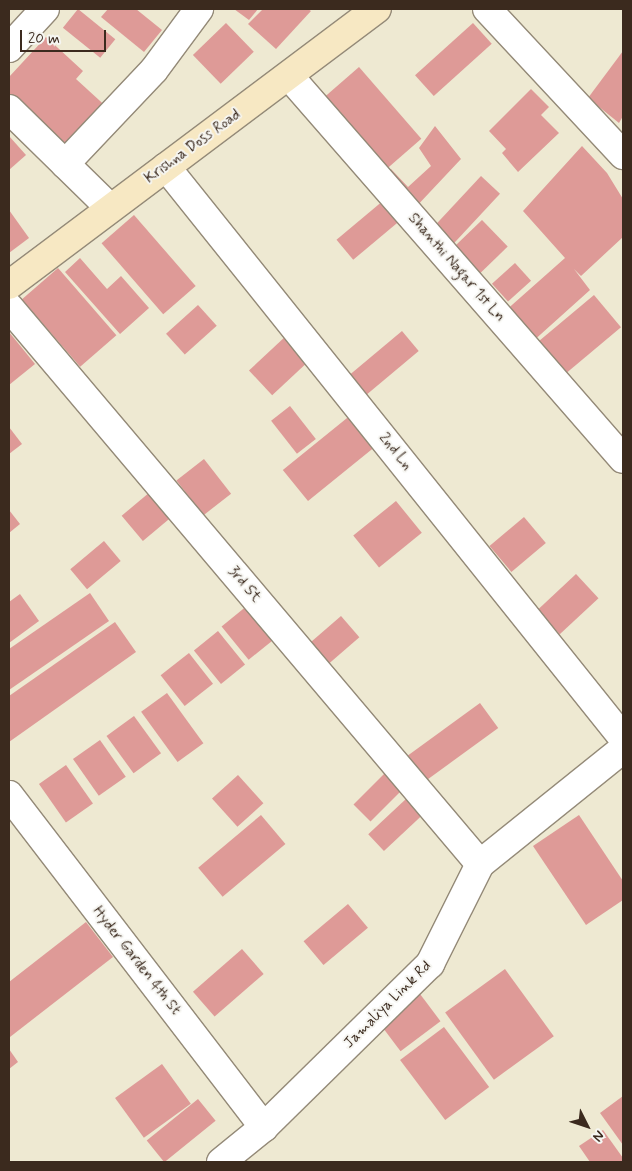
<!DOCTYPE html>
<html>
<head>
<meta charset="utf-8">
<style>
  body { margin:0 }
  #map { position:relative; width:632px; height:1171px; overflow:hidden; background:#eee9d2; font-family:Mynerve,sans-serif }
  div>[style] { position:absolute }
  .building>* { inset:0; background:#de9a97; transform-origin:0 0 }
  .roads { filter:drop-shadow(1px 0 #948a78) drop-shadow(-1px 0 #948a78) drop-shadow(0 1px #948a78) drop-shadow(0 -1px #948a78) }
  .street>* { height:28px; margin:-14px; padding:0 14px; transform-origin:14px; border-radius:14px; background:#fff }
  .secondary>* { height:28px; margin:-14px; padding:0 14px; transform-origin:14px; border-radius:14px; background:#f7e8c3 }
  span { translate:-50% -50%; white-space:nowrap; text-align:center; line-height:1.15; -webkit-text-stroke:4px #f6f6f2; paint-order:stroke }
  .street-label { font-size:15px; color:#3b2a1e }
  .frame { position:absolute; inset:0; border:10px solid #3b2a1e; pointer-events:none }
  .north { position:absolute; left:562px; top:1101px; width:50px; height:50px; -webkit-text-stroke:4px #f6f6f2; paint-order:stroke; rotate:131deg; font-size:14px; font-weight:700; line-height:20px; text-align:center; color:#3b2a1e }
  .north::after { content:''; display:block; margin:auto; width:18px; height:22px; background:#3b2a1e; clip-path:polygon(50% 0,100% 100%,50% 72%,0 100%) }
  .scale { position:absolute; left:20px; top:30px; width:86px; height:22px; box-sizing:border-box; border:2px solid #3b2a1e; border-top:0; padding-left:6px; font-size:15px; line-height:18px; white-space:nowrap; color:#3b2a1e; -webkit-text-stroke:4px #f6f6f2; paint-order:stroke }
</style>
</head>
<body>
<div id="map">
  <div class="building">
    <div style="left:78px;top:9px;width:48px;height:24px;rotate:39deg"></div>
    <div style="clip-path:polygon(108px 9px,136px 9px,162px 30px,144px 52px,101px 17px)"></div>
    <div style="clip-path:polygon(234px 9px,258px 9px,249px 20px)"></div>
    <div style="clip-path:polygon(263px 9px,308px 9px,311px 11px,276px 49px,248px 24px)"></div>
    <div style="left:226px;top:23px;width:40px;height:46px;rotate:46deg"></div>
    <div style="left:473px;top:23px;width:28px;height:78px;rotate:48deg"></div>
    <div style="clip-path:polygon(46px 37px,83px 71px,76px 79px,111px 111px,73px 152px,9px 93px,9px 77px)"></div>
    <div style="clip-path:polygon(623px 51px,623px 116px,619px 123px,588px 98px)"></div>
    <div style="left:359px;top:67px;width:95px;height:59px;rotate:49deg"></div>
    <div style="clip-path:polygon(531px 89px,549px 107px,541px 115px,559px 133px,518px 172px,502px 153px,506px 149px,489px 131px)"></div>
    <div style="clip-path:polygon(435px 126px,461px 159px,414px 209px,385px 174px,391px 169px,408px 187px,431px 166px,419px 148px)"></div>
    <div style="clip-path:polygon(9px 136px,26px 155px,9px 170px)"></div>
    <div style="clip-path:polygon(582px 146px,607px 173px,623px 199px,623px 237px,581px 276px,574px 269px,590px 290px,531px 343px,503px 313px,565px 258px,523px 211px)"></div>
    <div style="left:481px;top:176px;width:26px;height:71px;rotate:43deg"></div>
    <div style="left:384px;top:200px;width:26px;height:62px;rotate:50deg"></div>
    <div style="clip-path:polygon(9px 210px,29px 238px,9px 253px)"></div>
    <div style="left:134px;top:215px;width:94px;height:43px;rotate:49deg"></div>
    <div style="left:482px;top:220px;width:37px;height:43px;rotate:46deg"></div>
    <div style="clip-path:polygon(80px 258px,107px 289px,121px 276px,149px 308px,120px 334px,65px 272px)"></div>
    <div style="left:515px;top:263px;width:24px;height:31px;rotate:48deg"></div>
    <div style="left:58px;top:268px;width:89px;height:48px;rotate:49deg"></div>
    <div style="left:594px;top:295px;width:42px;height:76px;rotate:50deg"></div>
    <div style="left:198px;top:305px;width:28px;height:43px;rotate:48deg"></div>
    <div style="left:402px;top:331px;width:26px;height:69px;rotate:50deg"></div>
    <div style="clip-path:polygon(9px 332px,35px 364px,9px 385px)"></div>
    <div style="left:287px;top:335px;width:34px;height:52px;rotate:47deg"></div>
    <div style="left:290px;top:406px;width:42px;height:24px;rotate:52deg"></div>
    <div style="left:352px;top:414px;width:40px;height:89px;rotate:51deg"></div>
    <div style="clip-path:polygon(9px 427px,22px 444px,9px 454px)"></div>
    <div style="left:204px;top:459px;width:44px;height:35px;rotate:52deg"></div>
    <div style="left:150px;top:492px;width:33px;height:37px;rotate:50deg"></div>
    <div style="left:396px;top:501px;width:41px;height:55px;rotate:51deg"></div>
    <div style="clip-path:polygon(9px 510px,20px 524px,9px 533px)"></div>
    <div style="left:524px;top:517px;width:34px;height:45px;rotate:50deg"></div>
    <div style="left:104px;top:541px;width:26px;height:44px;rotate:50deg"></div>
    <div style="left:576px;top:574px;width:33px;height:53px;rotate:47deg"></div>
    <div style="clip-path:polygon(90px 593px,109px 621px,9px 690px,9px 649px)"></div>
    <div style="clip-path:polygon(20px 594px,39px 621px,9px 643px,9px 602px)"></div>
    <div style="left:248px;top:605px;width:43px;height:34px;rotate:51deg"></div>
    <div style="left:341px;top:616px;width:28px;height:44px;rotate:49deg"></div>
    <div style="clip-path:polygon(115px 622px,136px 652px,9px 742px,9px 696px)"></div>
    <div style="left:218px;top:631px;width:43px;height:31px;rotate:51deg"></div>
    <div style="left:189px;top:653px;width:39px;height:36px;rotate:52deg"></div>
    <div style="left:167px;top:693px;width:62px;height:32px;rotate:54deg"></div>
    <div style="left:480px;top:703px;width:31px;height:90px;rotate:54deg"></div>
    <div style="left:134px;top:716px;width:46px;height:34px;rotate:54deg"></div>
    <div style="left:100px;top:740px;width:45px;height:33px;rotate:55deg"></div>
    <div style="left:66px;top:765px;width:47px;height:33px;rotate:55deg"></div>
    <div style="left:391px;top:767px;width:24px;height:53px;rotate:45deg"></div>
    <div style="left:238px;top:775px;width:38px;height:35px;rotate:48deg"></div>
    <div style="left:407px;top:798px;width:23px;height:53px;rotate:47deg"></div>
    <div style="left:261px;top:815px;width:38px;height:82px;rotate:50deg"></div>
    <div style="clip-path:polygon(579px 815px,623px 881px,623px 900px,586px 925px,533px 846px)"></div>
    <div style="left:348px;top:904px;width:31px;height:58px;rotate:50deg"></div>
    <div style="clip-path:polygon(86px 922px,113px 957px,10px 1037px,9px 982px)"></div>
    <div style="left:242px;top:949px;width:33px;height:65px;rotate:49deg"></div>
    <div style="left:505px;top:969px;width:83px;height:74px;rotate:54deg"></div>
    <div style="left:417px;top:990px;width:39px;height:50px;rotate:53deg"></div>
    <div style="left:444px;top:1027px;width:75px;height:55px;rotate:53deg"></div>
    <div style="clip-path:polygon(9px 1049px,18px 1062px,9px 1069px)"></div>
    <div style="left:162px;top:1064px;width:49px;height:58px;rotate:54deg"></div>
    <div style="clip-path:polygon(623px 1096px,623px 1145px,600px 1113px)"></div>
    <div style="left:198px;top:1099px;width:28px;height:66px;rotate:51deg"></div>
    <div style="clip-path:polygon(603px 1130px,623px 1158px,623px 1162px,590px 1162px,579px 1146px)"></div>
  </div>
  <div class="roads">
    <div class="street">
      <div style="left:487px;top:9px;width:200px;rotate:47deg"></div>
      <div style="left:9px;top:48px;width:53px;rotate:-47.3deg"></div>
      <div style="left:289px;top:76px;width:508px;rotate:48.91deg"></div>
      <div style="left:9px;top:109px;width:140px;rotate:44.4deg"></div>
      <div style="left:65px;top:164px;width:129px;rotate:-46.6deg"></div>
      <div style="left:154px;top:70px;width:76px;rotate:-53.6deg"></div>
      <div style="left:166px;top:167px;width:731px;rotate:51.33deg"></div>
      <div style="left:9px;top:307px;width:729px;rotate:49.78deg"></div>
      <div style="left:9px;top:795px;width:419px;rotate:52.5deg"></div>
      <div style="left:221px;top:1162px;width:55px;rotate:-39.1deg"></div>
      <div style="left:264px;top:1127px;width:233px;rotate:-44.5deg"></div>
      <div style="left:430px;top:964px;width:112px;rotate:-63.4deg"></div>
      <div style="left:480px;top:864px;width:184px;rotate:-38.8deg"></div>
    </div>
    <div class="secondary">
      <div style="left:9px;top:285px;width:460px;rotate:-36.9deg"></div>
    </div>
  </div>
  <div class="street-label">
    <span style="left:193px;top:147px;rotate:-36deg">Krishna Doss Road</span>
    <span style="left:456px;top:268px;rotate:49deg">Shanthi Nagar 1st Ln</span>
    <span style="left:395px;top:452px;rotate:51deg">2nd Ln</span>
    <span style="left:244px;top:585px;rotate:50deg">3rd St</span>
    <span style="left:136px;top:961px;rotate:52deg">Hyder Garden 4th St</span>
    <span style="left:388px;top:1005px;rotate:-45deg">Jamaliya Link Rd</span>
  </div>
  <div class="frame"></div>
  <div class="north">N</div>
  <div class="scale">20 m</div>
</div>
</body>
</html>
